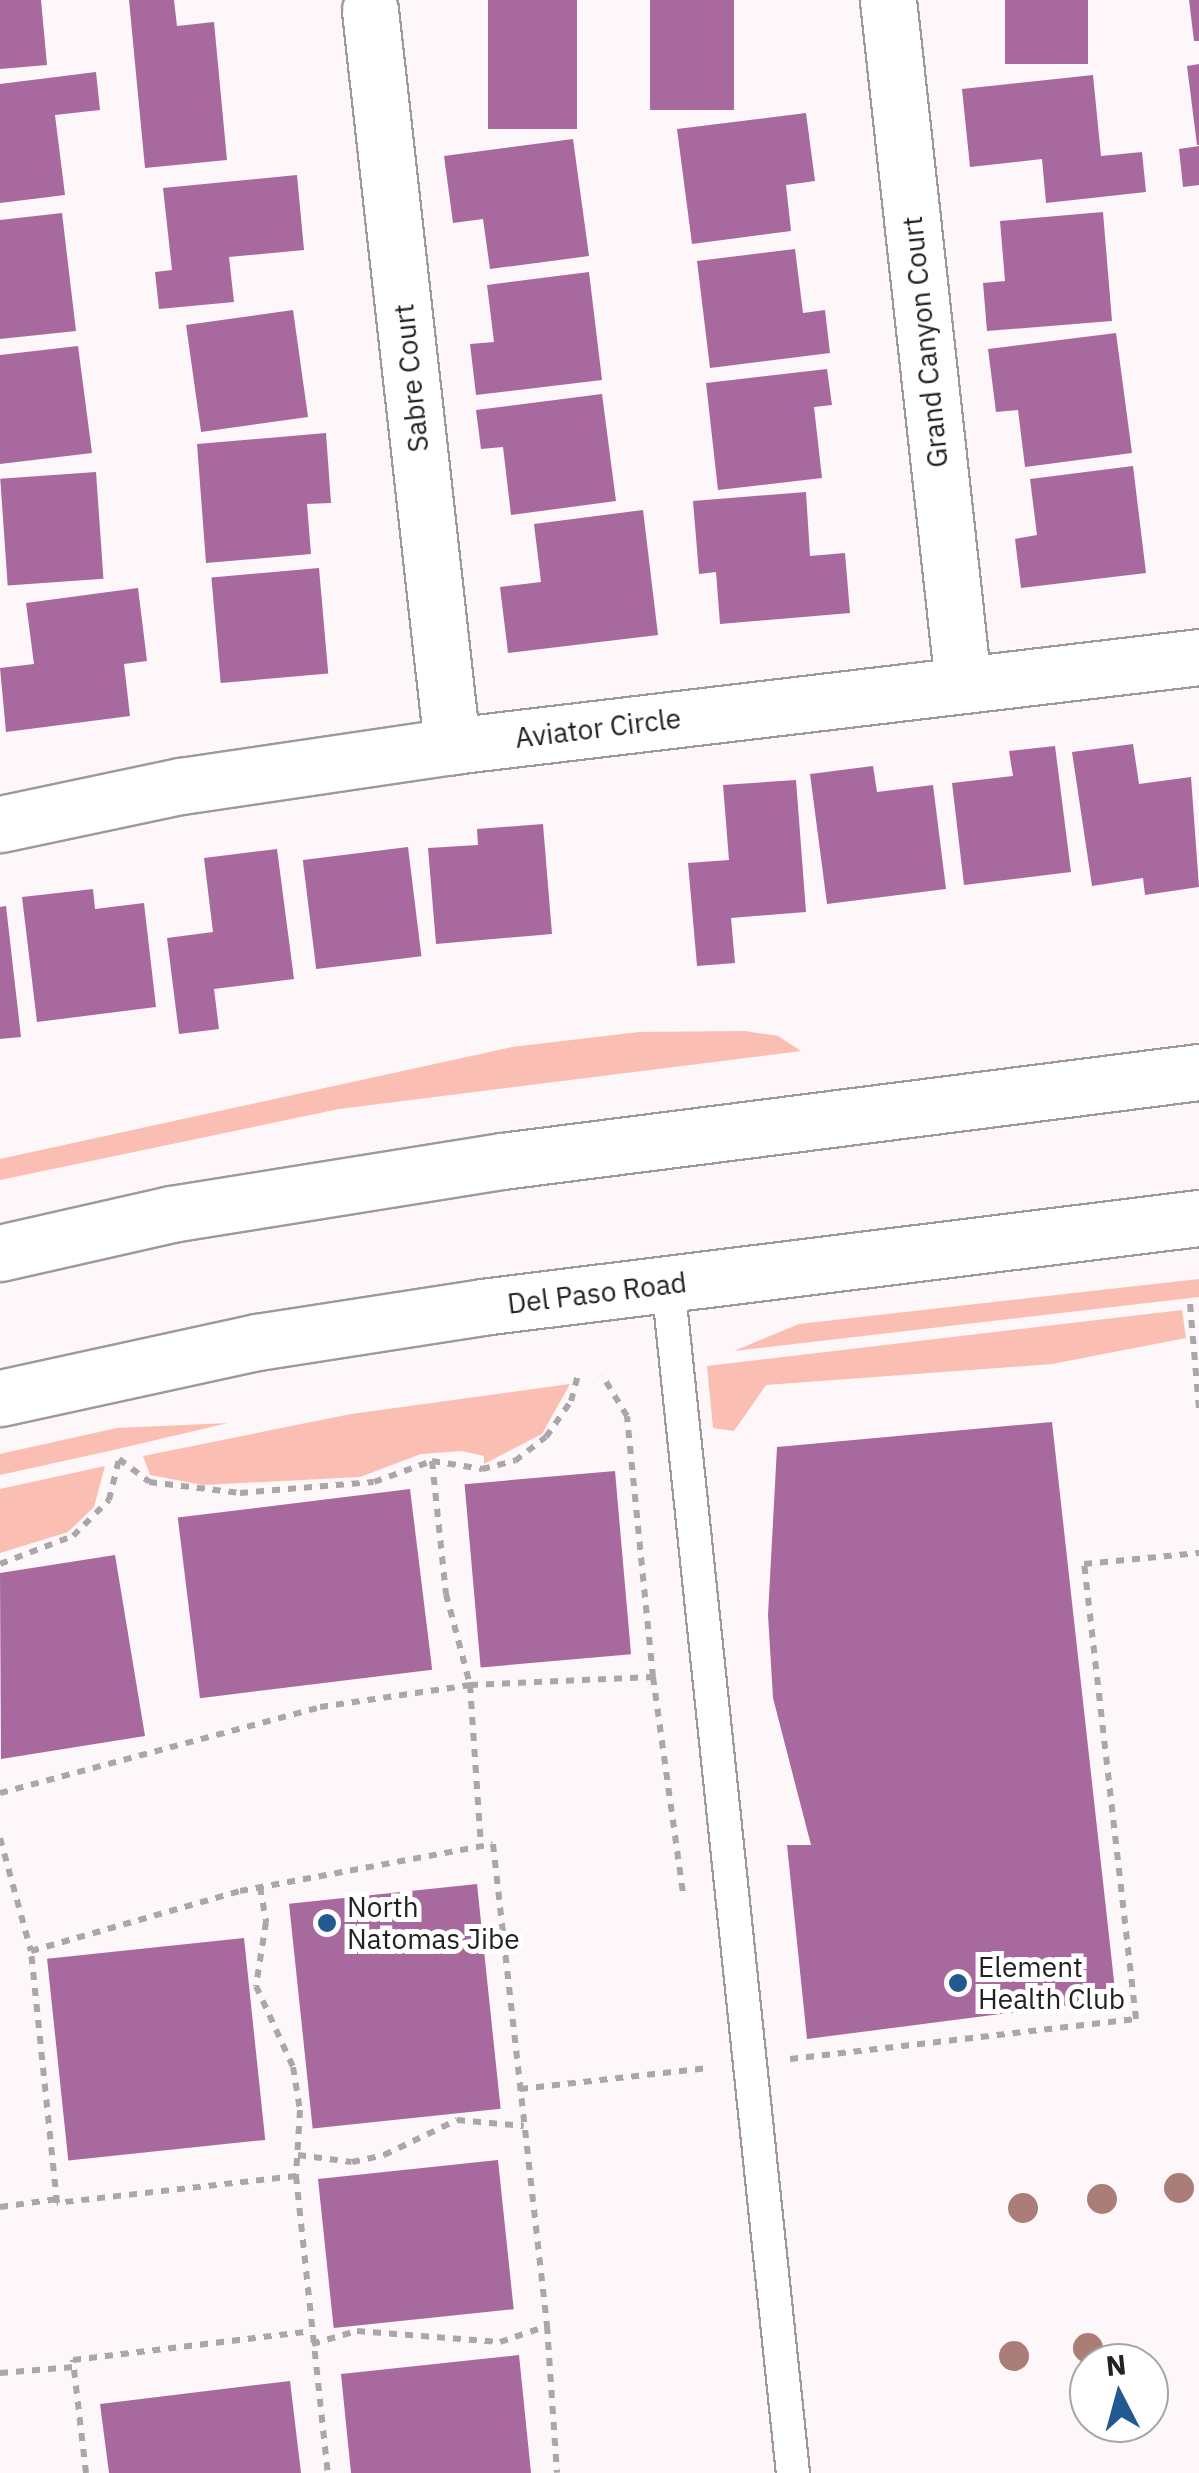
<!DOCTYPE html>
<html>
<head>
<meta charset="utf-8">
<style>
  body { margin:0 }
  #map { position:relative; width:1199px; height:2473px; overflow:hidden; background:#fdf7f9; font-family:"IBM Plex Sans",sans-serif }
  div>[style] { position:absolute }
  .green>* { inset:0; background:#fabeb2 }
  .building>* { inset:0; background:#a8699f; transform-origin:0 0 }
  .path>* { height:6px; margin-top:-3px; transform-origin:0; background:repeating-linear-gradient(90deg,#aba6a8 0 8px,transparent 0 16px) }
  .roads { filter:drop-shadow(2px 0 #9e999b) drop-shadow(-2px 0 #9e999b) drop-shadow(0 2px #9e999b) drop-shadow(0 -2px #9e999b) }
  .service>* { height:32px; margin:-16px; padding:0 16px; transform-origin:16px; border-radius:16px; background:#fff }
  .minor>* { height:55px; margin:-27.5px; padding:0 27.5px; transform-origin:27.5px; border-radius:27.5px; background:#fff }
  .secondary>* { height:55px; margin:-27.5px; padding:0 27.5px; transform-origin:27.5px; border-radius:27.5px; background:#fff }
  .trees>* { width:30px; height:30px; margin:-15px; border-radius:50%; background:#aa7d77 }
  .dots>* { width:28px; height:28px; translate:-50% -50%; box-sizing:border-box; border:5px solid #fff; border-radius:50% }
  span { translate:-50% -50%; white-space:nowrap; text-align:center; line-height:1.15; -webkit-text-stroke:10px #fff; paint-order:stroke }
  .street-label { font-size:28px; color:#232122 }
  .poi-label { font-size:28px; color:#232122 }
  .left { translate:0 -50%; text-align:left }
  .north { position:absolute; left:1069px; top:2343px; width:100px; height:100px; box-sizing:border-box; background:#fff; border:2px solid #a7a6a7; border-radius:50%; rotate:354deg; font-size:28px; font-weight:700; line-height:40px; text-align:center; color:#232122 }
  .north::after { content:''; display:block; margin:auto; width:35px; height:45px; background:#225991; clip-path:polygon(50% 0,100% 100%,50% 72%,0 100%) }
</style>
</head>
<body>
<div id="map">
  <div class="green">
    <div style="clip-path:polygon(745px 1031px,778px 1036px,801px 1051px,339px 1109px,0 1180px,0 1159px,512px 1047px,639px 1032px)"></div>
    <div style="clip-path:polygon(1199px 1279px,1199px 1297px,734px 1351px,799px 1324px)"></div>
    <div style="clip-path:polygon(1182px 1310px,1186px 1338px,1052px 1364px,766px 1385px,734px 1431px,713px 1428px,707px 1366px)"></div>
    <div style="clip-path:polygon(570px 1384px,542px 1434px,484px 1464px,484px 1456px,462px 1451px,421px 1454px,360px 1477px,203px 1485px,150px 1475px,143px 1456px,351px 1414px)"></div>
    <div style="clip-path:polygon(228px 1423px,109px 1451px,0 1475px,0 1454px,117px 1428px)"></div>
    <div style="clip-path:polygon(105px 1466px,94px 1507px,68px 1532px,0 1553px,0 1489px)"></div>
  </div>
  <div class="building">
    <div style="clip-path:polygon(0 0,41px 0,47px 65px,0 69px)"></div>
    <div style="clip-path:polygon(129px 0,174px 0,177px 26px,214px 22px,227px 160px,145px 168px)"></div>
    <div style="left:488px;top:0;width:89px;height:129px"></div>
    <div style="left:650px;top:0;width:84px;height:110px"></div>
    <div style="left:1005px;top:0;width:83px;height:64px"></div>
    <div style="clip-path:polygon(1189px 0,1199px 0,1199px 41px,1194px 41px)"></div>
    <div style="clip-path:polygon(1199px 64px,1199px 145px,1197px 145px,1187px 66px)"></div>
    <div style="clip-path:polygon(96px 72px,100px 110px,55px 115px,65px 195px,0 203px,0 84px)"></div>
    <div style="clip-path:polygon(1093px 75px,1101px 156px,1142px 152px,1146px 192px,1046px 203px,1042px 159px,970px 167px,962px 89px)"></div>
    <div style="clip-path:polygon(806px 113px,815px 181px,786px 185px,791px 231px,692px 244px,677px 129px)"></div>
    <div style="clip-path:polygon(573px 139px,589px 256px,490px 269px,483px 219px,453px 223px,444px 156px)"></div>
    <div style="clip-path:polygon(1199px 146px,1199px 185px,1183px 187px,1179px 149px)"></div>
    <div style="clip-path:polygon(297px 175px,304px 250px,229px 257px,234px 302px,159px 309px,155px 272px,172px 270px,163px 188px)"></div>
    <div style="clip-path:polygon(1103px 212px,1112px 321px,987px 331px,983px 283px,1005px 281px,1000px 221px)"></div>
    <div style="clip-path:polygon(62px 213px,76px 331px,0 339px,0 220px)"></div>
    <div style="clip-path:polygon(795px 249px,803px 313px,825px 310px,830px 353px,710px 368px,697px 261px)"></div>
    <div style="clip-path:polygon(589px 272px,602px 380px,476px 395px,470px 344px,494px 342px,487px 285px)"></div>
    <div style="left:293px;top:310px;width:108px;height:108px;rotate:82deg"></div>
    <div style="clip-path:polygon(1116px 333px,1132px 453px,1025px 467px,1018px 410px,996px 412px,988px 349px)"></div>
    <div style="clip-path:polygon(78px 346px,92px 453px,0 464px,0 355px)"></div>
    <div style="clip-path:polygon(827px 369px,832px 405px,814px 407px,822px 478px,718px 490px,706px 383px)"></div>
    <div style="clip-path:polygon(602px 394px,616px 501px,511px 515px,503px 447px,481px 449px,476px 410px)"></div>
    <div style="clip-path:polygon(326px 433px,331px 503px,307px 504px,311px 554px,206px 563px,197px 444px)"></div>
    <div style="clip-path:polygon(1133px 466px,1146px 573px,1021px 588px,1015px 539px,1037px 535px,1030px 479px)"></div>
    <div style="left:96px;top:472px;width:107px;height:96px;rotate:86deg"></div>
    <div style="clip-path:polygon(806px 492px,810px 556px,845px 553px,850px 613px,720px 624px,716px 572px,699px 574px,693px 501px)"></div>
    <div style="clip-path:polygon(643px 510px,658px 635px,508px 653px,500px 587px,541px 582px,534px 524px)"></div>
    <div style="left:319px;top:568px;width:106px;height:108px;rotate:85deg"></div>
    <div style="clip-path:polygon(138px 588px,147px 661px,124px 664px,130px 716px,6px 732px,0 668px,34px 664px,26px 603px)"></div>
    <div style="clip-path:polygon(1133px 744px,1139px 784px,1191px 777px,1199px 887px,1145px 895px,1143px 878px,1092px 886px,1072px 752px)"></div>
    <div style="clip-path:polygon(1055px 746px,1071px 872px,964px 885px,952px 783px,1013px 776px,1009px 751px)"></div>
    <div style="clip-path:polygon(873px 766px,877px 792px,933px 785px,946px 889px,827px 904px,810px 774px)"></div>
    <div style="clip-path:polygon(796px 780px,806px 912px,731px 918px,735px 963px,697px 966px,688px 863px,729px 860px,723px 785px)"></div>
    <div style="clip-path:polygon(543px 824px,552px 934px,436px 944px,428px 848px,478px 845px,477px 829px)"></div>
    <div style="left:408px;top:847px;width:110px;height:106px;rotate:83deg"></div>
    <div style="clip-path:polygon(277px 849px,294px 979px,214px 989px,219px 1029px,179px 1034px,167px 938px,213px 932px,204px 858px)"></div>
    <div style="clip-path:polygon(93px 889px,95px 909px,144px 903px,156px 1007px,37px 1022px,22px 897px)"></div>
    <div style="clip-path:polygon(6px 906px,21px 1037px,0 1039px,0 907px)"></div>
    <div style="clip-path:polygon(1052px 1422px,1116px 1999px,807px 2039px,787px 1845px,811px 1845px,773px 1698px,768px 1615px,777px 1447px)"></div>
    <div style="left:615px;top:1471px;width:184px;height:151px;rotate:85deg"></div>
    <div style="left:410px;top:1489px;width:182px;height:234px;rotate:83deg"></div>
    <div style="clip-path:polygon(115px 1555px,145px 1736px,1px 1759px,0 1573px)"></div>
    <div style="left:477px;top:1884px;width:226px;height:189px;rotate:84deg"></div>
    <div style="left:244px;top:1938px;width:203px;height:198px;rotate:84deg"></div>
    <div style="left:498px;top:2160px;width:150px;height:181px;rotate:84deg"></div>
    <div style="clip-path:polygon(519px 2355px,531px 2473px,351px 2473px,341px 2374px)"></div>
    <div style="clip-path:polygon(290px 2381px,301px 2473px,109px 2473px,100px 2404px)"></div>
  </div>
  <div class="path">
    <div style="left:1190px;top:1304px;width:105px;rotate:85.1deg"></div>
    <div style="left:432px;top:1461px;width:134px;rotate:84deg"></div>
    <div style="left:446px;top:1594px;width:94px;rotate:75.2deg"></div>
    <div style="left:470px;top:1685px;width:160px;rotate:86.1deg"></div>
    <div style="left:0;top:1564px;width:78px;rotate:-21deg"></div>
    <div style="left:73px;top:1536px;width:51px;rotate:-45deg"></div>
    <div style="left:109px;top:1500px;width:42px;rotate:-76.3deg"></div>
    <div style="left:119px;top:1459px;width:38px;rotate:37deg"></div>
    <div style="left:149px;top:1482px;width:92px;rotate:6.9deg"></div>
    <div style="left:240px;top:1493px;width:134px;rotate:-4.7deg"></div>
    <div style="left:374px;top:1482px;width:62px;rotate:-19.9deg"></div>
    <div style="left:432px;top:1461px;width:51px;rotate:9.1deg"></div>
    <div style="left:482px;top:1469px;width:34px;rotate:-14deg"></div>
    <div style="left:515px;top:1461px;width:39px;rotate:-38deg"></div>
    <div style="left:546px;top:1437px;width:44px;rotate:-55.2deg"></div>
    <div style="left:571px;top:1401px;width:24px;rotate:-75deg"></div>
    <div style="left:653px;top:1677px;width:219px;rotate:82.1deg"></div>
    <div style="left:0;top:1793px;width:331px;rotate:-15deg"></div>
    <div style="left:320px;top:1707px;width:152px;rotate:-8.3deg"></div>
    <div style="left:470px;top:1685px;width:183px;rotate:-2.5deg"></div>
    <div style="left:653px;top:1677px;width:262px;rotate:-95.7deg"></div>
    <div style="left:627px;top:1416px;width:48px;rotate:-121.4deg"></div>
    <div style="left:0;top:1838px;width:117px;rotate:74.7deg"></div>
    <div style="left:260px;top:1887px;width:36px;rotate:80deg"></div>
    <div style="left:266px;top:1922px;width:65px;rotate:98.9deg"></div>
    <div style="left:256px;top:1986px;width:89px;rotate:65.4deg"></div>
    <div style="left:293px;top:2067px;width:44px;rotate:80.8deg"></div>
    <div style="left:300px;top:2110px;width:66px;rotate:93.5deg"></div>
    <div style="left:296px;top:2176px;width:299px;rotate:83.9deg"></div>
    <div style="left:790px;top:2059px;width:348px;rotate:-6.6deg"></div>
    <div style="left:1136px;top:2019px;width:458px;rotate:-96.5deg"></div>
    <div style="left:1084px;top:1564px;width:116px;rotate:-5.5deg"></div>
    <div style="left:520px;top:2089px;width:189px;rotate:-6.4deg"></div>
    <div style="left:298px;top:2155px;width:54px;rotate:7.4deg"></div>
    <div style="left:352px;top:2162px;width:33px;rotate:-12deg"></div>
    <div style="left:384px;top:2155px;width:81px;rotate:-25.6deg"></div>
    <div style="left:457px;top:2120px;width:67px;rotate:5.1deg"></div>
    <div style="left:296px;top:2176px;width:241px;rotate:173.6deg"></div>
    <div style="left:57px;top:2203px;width:253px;rotate:-95.9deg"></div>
    <div style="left:31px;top:1951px;width:217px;rotate:-16deg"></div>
    <div style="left:240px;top:1891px;width:257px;rotate:-10.5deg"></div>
    <div style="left:493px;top:1844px;width:485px;rotate:83.6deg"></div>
    <div style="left:547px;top:2326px;width:147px;rotate:86.1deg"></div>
    <div style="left:0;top:2207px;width:58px;rotate:-8deg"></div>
    <div style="left:312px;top:2344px;width:47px;rotate:-16.1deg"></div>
    <div style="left:357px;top:2331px;width:143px;rotate:4.4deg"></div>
    <div style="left:500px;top:2342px;width:50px;rotate:-18.8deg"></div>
    <div style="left:0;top:2373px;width:74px;rotate:-4.6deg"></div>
    <div style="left:86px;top:2473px;width:114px;rotate:-96.6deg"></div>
    <div style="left:73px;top:2360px;width:240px;rotate:-6.9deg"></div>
  </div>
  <div class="roads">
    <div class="service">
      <div style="left:668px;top:1284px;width:1196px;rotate:84deg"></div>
    </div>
    <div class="minor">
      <div style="left:888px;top:0;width:688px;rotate:83.74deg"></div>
      <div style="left:370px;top:10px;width:741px;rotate:83.64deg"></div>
      <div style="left:0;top:824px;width:185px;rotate:-11.9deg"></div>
      <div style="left:181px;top:786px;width:274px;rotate:-8.4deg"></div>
      <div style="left:452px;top:746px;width:752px;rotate:-6.79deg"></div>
    </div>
    <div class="secondary">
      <div style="left:0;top:1253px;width:175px;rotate:-12.8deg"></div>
      <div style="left:171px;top:1214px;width:335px;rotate:-9.1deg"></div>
      <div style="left:502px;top:1161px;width:703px;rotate:-7.28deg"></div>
      <div style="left:0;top:1398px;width:263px;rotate:-12.3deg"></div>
      <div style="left:257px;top:1342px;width:228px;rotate:-8.8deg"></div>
      <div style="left:482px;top:1307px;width:723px;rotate:-7.08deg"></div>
    </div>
  </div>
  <div class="trees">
    <div style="left:1179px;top:2188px"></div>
    <div style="left:1102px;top:2199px"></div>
    <div style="left:1023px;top:2208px"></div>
    <div style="left:1088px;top:2348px"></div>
    <div style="left:1014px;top:2356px"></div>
  </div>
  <div class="dots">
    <div style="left:327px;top:1923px;background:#225991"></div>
    <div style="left:958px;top:1983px;background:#225991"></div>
  </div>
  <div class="street-label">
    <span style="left:925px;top:342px;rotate:-96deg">Grand Canyon Court</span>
    <span style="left:411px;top:378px;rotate:-96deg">Sabre Court</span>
    <span style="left:598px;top:728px;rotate:-7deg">Aviator Circle</span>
    <span style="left:597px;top:1293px;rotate:-7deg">Del Paso Road</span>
  </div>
  <div class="poi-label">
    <span class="left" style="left:347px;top:1923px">North<br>Natomas Jibe</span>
    <span class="left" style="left:978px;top:1983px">Element<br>Health Club</span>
  </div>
  <div class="north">N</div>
</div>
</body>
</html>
